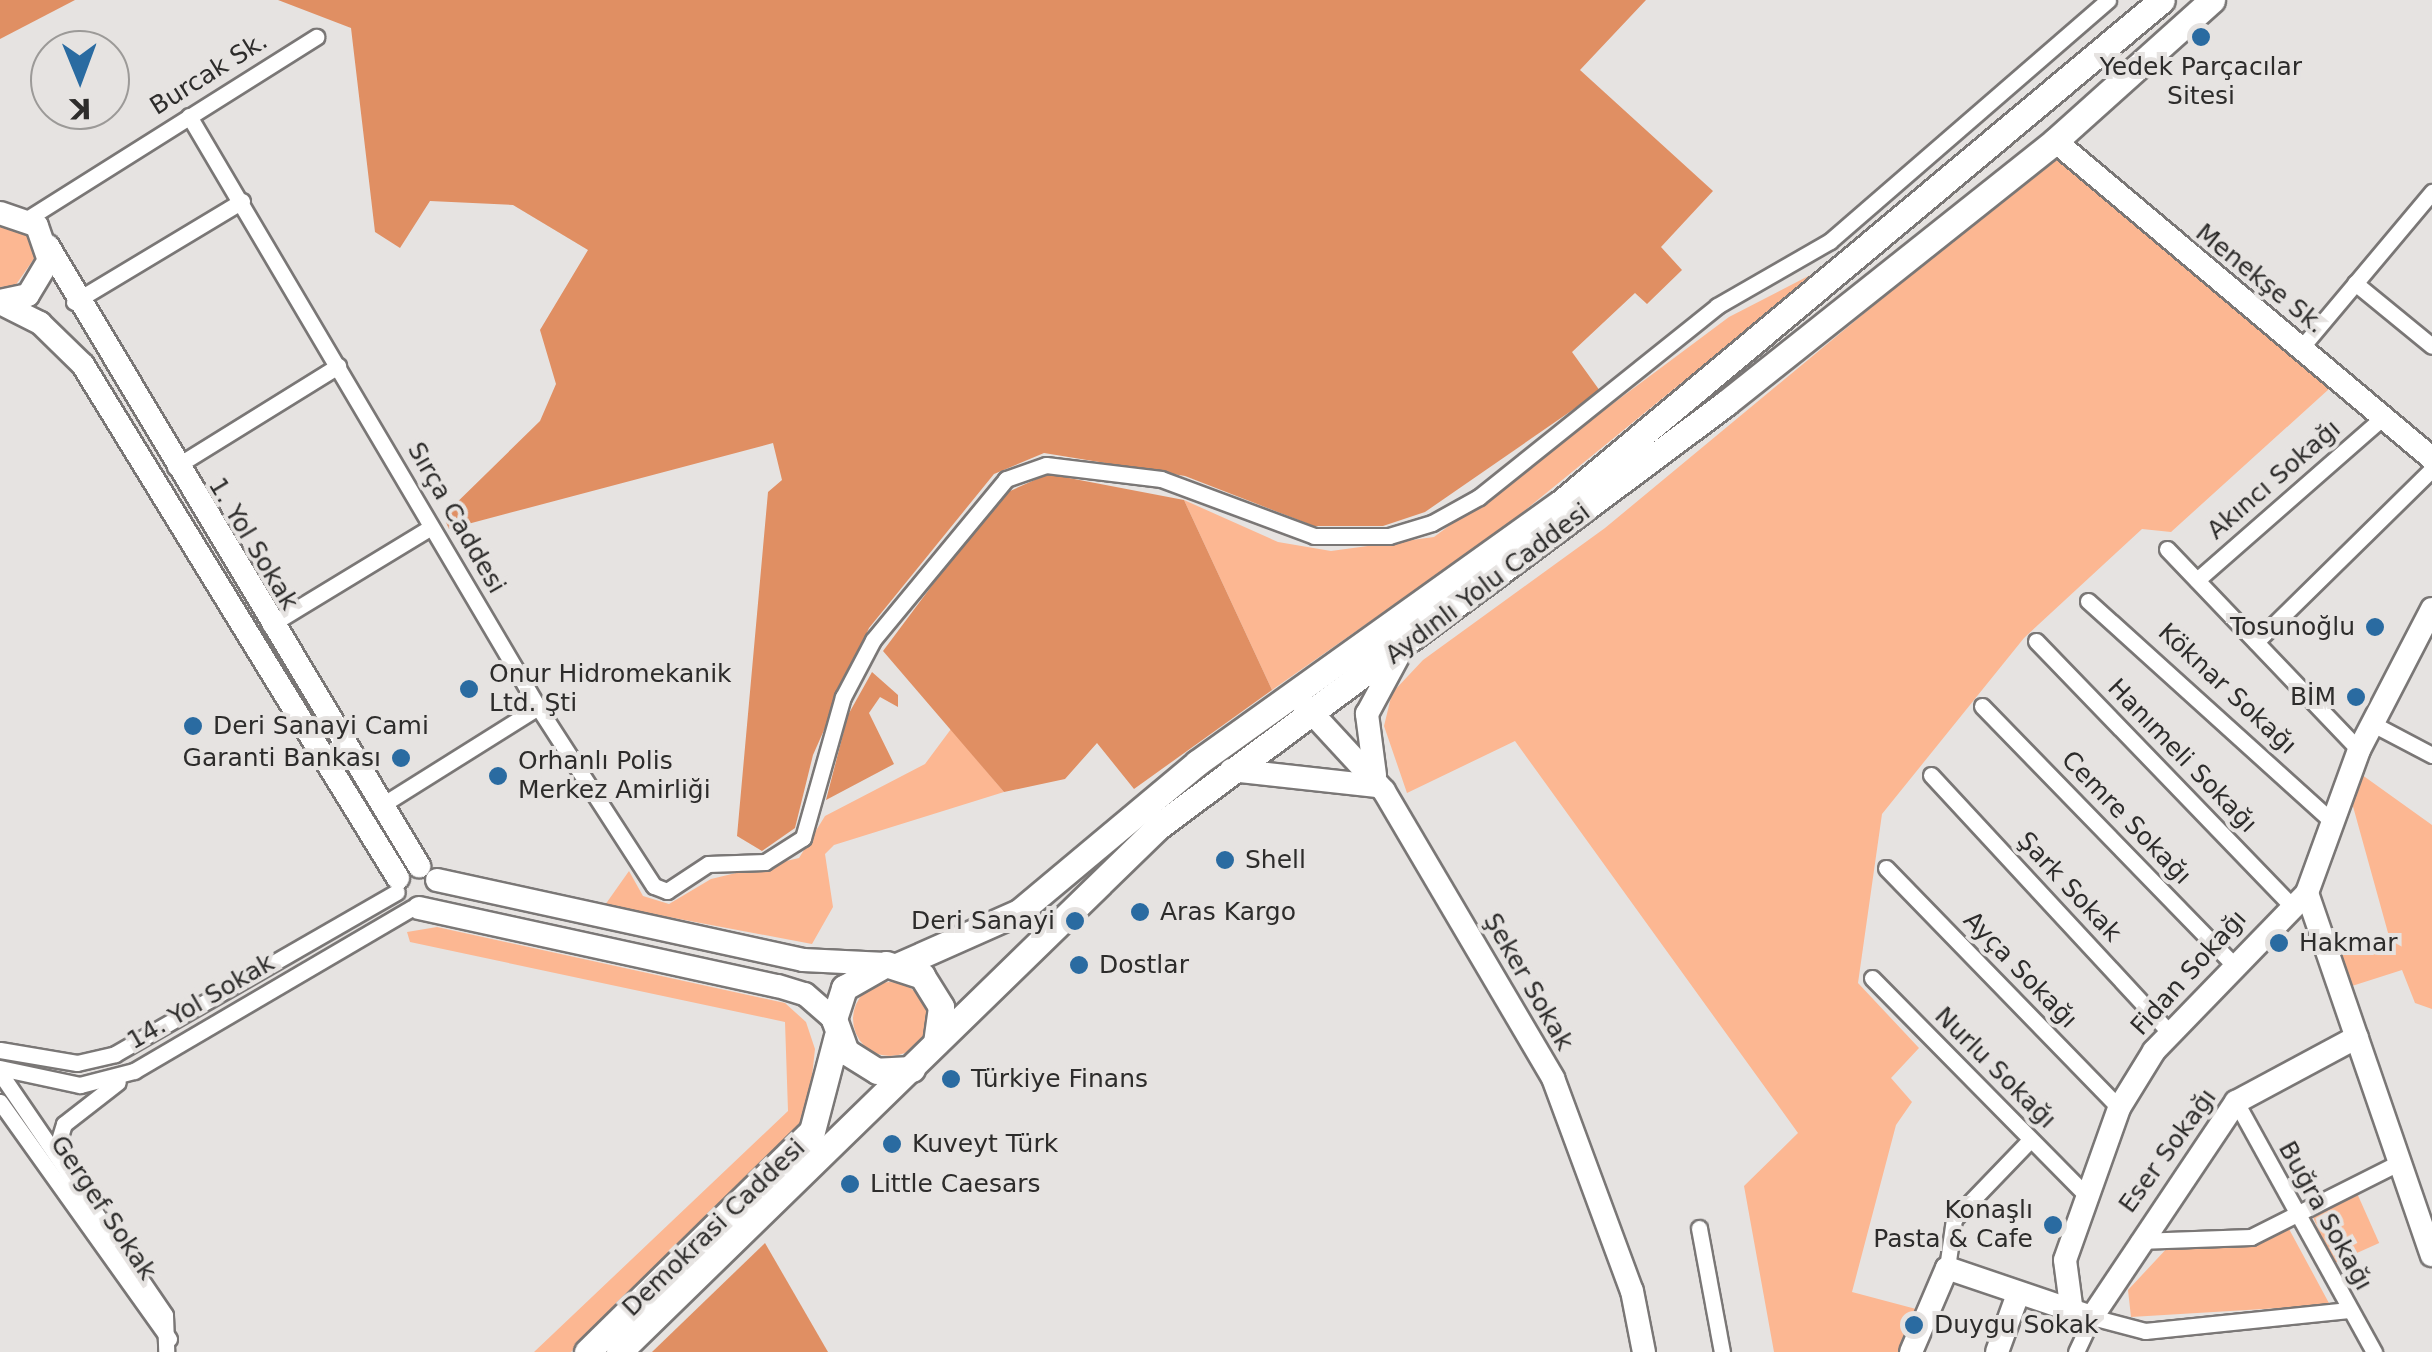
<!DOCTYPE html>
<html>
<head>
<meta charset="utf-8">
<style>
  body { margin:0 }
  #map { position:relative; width:2432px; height:1352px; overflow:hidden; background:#e6e3e1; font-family:"DejaVu Sans",sans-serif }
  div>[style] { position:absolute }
  .green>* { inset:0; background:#fcb792; transform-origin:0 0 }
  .round { border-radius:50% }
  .forest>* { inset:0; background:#e08f63 }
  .roads { filter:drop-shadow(2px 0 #7a7776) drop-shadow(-2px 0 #7a7776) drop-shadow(0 2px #7a7776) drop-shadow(0 -2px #7a7776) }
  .street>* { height:15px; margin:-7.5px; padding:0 7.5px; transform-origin:7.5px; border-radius:7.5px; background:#fff }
  .secondary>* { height:22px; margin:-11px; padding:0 11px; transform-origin:11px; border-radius:11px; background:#fff }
  .primary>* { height:25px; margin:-12.5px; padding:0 12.5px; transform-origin:12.5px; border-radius:12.5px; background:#fff }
  .dots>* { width:28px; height:28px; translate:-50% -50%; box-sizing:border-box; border:5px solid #e6e3e1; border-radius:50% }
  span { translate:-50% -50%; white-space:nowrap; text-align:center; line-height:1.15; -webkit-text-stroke:8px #e6e3e1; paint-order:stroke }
  .poi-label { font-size:25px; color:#2d2c2b }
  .right { translate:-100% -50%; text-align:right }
  .left { translate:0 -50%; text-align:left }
  .street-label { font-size:25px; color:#2d2c2b }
  .north { position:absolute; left:30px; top:30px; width:100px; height:100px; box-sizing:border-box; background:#e6e3e1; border:2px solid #9c9a98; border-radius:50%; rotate:179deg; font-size:28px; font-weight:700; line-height:40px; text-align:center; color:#2d2c2b }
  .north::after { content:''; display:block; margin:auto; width:35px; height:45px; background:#2a6ba1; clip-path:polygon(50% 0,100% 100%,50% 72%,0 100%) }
</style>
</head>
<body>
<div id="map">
  <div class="green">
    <div style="clip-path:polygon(2053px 157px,2329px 389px,2171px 532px,2142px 529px,2024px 638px,1882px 814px,1858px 983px,1919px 1048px,1891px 1078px,1912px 1102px,1896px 1125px,1852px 1292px,1916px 1309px,1903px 1352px,1774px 1352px,1744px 1186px,1798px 1133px,1515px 741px,1407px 793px,1384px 726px,1392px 693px,1423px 660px,1605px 528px)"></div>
    <div style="clip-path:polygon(0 225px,29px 234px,38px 253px,15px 286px,0 287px)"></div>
    <div style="clip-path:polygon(1820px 270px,1502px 529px,1272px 690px,1184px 500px,1278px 542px,1331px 551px,1434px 537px,1729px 317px)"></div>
    <div style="clip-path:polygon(951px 729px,1004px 792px,834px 845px,825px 854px,833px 907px,812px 944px,605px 905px,629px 871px,643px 896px,669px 904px,711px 879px,799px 858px,825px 816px,925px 764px)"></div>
    <div style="clip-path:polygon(2358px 772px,2432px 825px,2432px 1009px,2415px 1003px,2402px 970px,2352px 986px,2341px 955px,2390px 940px,2349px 792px)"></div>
    <div style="clip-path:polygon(437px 927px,785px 1003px,806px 1022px,815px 1049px,807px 1122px,571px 1352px,534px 1352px,788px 1111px,785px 1022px,410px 942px,407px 932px)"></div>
    <div class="round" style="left:853px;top:982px;width:74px;height:74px"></div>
    <div style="left:2356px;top:1191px;width:57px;height:50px;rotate:66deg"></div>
    <div style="clip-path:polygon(2289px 1229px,2330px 1305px,2131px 1317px,2128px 1290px,2170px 1245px,2250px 1243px)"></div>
  </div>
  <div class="forest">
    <div style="clip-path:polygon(0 0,75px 0,0 39px)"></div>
    <div style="clip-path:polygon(278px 0,1646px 0,1580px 70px,1713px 191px,1661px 247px,1682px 270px,1647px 304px,1635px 293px,1572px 352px,1600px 391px,1425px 512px,1383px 526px,1314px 526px,1185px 476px,1044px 453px,994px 474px,869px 628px,813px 755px,795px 828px,762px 851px,737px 836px,768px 492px,782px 480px,773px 443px,449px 529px,443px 516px,540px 421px,556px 384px,540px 330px,588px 250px,513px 205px,430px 201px,400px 248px,375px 232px,351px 28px)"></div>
    <div style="clip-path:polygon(1048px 474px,1184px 500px,1272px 690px,1134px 789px,1097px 743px,1065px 779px,1004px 792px,883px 651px,999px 496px)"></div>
    <div style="clip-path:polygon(872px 672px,898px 695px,898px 707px,880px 697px,869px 713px,894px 764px,826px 800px,848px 715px)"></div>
    <div style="clip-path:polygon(765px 1243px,828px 1352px,652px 1352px)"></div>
  </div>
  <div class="roads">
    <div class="street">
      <div style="left:189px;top:116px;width:686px;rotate:59.44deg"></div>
      <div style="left:538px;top:707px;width:213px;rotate:57.1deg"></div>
      <div style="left:654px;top:886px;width:14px;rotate:21deg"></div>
      <div style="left:667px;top:891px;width:49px;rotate:-33.4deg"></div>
      <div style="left:708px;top:864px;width:57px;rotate:-2deg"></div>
      <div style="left:765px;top:862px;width:45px;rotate:-32.3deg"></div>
      <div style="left:803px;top:838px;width:147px;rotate:-74.2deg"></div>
      <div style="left:843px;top:697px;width:64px;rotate:-62.2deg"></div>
      <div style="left:873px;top:640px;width:209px;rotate:-50.4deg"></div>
      <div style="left:1006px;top:479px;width:42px;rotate:-19.3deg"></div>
      <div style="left:1046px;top:465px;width:116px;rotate:6.9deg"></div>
      <div style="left:1161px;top:479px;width:163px;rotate:20.4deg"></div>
      <div style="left:1314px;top:536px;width:75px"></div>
      <div style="left:1389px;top:536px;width:45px;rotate:-16.8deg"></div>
      <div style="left:1432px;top:523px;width:54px;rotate:-29deg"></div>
      <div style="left:1479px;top:497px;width:305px;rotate:-38.7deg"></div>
      <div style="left:1717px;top:306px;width:130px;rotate:-29.9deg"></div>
      <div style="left:1830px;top:241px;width:368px;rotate:-40.9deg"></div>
      <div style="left:27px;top:219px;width:342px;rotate:-32.2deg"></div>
      <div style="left:2355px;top:283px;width:99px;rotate:39.3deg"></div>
      <div style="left:74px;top:302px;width:196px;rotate:-31deg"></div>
      <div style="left:2301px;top:348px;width:204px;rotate:-50deg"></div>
      <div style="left:175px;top:467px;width:192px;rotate:-31.8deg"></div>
      <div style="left:2167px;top:549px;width:278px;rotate:46.3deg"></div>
      <div style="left:2197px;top:580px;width:247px;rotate:-41.2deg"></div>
      <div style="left:2088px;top:601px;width:325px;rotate:42.1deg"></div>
      <div style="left:270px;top:625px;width:188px;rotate:-31.3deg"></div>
      <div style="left:2036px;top:641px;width:368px;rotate:46deg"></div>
      <div style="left:2256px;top:642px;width:247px;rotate:-44.5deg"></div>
      <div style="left:1982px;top:706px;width:360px;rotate:45.8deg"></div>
      <div style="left:2371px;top:723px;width:69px;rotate:27.7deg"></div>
      <div style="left:1931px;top:775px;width:352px;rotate:47.2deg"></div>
      <div style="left:382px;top:805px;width:184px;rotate:-32.1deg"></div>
      <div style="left:1886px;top:868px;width:334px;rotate:45.8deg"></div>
      <div style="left:1872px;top:978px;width:302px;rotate:45.4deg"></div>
      <div style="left:0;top:1050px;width:78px;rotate:9.6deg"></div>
      <div style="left:77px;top:1063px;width:39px;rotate:-13deg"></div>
      <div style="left:115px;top:1054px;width:325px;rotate:-29.9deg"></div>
      <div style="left:0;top:1068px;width:82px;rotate:12deg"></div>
      <div style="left:80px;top:1085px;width:56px;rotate:-14.5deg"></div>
      <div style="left:134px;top:1071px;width:322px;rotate:-30.4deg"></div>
      <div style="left:0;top:1073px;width:293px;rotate:55.7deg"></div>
      <div style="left:165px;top:1315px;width:37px;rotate:88deg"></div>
      <div style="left:0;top:1102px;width:291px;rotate:54.5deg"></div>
      <div style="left:2236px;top:1102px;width:286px;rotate:61.1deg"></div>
      <div style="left:56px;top:1150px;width:27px;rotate:-73deg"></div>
      <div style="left:64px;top:1124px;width:68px;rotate:-37.9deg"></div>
      <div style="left:1699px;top:1228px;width:126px;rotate:79.5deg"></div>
      <div style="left:2138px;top:1241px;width:113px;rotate:-2deg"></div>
      <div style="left:2251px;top:1237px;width:167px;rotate:-26.7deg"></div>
      <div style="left:1947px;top:1268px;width:49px;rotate:-81.9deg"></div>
      <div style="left:1954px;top:1219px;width:110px;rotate:-46.1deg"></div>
      <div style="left:2076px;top:1352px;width:38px;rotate:-65deg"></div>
      <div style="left:2092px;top:1317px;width:55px;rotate:14.8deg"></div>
      <div style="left:2145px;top:1331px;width:205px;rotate:-5.9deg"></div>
    </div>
    <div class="secondary">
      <div style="left:2055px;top:141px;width:493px;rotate:40.1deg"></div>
      <div style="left:0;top:213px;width:39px;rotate:19deg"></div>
      <div style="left:37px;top:226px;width:36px;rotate:71deg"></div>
      <div style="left:49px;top:260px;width:41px;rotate:121deg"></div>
      <div style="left:28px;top:295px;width:29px;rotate:168deg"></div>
      <div style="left:48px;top:246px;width:723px;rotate:59.1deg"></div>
      <div style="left:0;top:303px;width:45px;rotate:26.6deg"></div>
      <div style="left:40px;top:323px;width:60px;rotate:44.3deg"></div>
      <div style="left:83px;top:365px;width:602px;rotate:58.45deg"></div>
      <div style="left:2432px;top:609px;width:159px;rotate:117.4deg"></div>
      <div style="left:2359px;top:750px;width:152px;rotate:110deg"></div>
      <div style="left:2307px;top:893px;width:383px;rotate:71deg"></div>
      <div style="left:1301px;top:701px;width:122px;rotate:47.3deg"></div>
      <div style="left:1384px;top:791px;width:333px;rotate:59.5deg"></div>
      <div style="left:1553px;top:1078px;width:227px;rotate:69.7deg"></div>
      <div style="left:1632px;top:1291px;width:62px;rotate:78.9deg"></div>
      <div style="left:1231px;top:770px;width:147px;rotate:6.3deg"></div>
      <div style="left:1375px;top:775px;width:62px;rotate:-97.5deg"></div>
      <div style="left:1367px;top:714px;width:69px;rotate:-61.6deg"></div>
      <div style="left:437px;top:880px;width:375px;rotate:12.3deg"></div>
      <div style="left:803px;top:960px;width:83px;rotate:2.8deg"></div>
      <div style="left:419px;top:908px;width:367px;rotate:12.3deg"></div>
      <div style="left:778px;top:986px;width:28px;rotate:17deg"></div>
      <div style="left:805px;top:994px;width:38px;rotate:41deg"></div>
      <div style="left:2071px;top:1305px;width:45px;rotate:-97.6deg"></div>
      <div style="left:2065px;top:1260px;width:161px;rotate:-70.4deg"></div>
      <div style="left:2119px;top:1108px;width:67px;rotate:-58.4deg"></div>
      <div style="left:2154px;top:1051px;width:220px;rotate:-45.9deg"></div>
      <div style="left:1911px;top:1352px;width:91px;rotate:-66.8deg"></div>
      <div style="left:1947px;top:1268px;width:153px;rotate:18.7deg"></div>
      <div style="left:2092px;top:1317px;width:259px;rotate:-56.2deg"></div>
      <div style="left:2236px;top:1102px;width:137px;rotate:-28.2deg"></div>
      <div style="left:1997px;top:1352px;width:62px;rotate:-70.1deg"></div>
    </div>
    <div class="primary">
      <div style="left:897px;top:966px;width:133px;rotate:-23.9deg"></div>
      <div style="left:1019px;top:912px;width:232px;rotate:-39.9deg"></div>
      <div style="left:1197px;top:763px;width:444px;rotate:-35.6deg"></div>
      <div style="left:1558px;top:505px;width:787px;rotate:-39.9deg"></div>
      <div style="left:912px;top:1069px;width:35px;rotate:177deg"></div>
      <div style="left:877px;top:1071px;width:36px;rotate:-148deg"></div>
      <div style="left:846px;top:1052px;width:35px;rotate:-110deg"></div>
      <div style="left:834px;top:1019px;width:33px;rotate:-72deg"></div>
      <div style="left:844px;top:988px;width:48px;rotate:-29.7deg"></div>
      <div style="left:886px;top:964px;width:38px;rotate:18deg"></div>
      <div style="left:922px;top:976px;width:36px;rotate:58deg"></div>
      <div style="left:941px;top:1007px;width:36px;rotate:98deg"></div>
      <div style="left:587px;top:1352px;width:315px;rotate:-44.5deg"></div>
      <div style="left:812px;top:1131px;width:98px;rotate:-75.3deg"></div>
      <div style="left:619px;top:1352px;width:752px;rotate:-44.25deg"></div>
      <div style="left:1158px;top:827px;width:709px;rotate:-36.74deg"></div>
      <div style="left:1726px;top:403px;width:421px;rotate:-38.5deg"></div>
      <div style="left:2055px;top:141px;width:211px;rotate:-41.9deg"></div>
    </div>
  </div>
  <div class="dots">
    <div style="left:2201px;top:37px;background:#2a6ba1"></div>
    <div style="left:2375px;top:627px;background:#2a6ba1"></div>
    <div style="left:469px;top:689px;background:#2a6ba1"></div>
    <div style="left:2356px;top:697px;background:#2a6ba1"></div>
    <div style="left:193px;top:726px;background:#2a6ba1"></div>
    <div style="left:401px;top:758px;background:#2a6ba1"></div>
    <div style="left:498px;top:776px;background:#2a6ba1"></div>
    <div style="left:1225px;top:860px;background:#2a6ba1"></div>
    <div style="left:1140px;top:912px;background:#2a6ba1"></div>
    <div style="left:1075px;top:921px;background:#2a6ba1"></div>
    <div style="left:2279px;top:943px;background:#2a6ba1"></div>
    <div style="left:1079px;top:965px;background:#2a6ba1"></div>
    <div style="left:951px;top:1079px;background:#2a6ba1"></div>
    <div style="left:892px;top:1144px;background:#2a6ba1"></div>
    <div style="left:850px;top:1184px;background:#2a6ba1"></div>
    <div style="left:2053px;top:1225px;background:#2a6ba1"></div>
    <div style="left:1914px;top:1325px;background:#2a6ba1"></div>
  </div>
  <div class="poi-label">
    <span style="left:2201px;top:82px">Yedek Parçacılar<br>Sitesi</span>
    <span class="right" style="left:2355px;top:627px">Tosunoğlu</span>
    <span class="left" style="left:489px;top:689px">Onur Hidromekanik<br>Ltd. Şti</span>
    <span class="right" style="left:2336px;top:697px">BİM</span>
    <span class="left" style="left:213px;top:726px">Deri Sanayi Cami</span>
    <span class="right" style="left:381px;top:758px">Garanti Bankası</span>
    <span class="left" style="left:518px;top:776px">Orhanlı Polis<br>Merkez Amirliği</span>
    <span class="left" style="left:1245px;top:860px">Shell</span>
    <span class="left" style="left:1160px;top:912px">Aras Kargo</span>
    <span class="right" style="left:1055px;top:921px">Deri Sanayi</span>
    <span class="left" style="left:2299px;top:943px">Hakmar</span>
    <span class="left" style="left:1099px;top:965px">Dostlar</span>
    <span class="left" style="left:971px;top:1079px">Türkiye Finans</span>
    <span class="left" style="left:912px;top:1144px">Kuveyt Türk</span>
    <span class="left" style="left:870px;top:1184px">Little Caesars</span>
    <span class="right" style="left:2033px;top:1225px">Konaşlı<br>Pasta &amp; Cafe</span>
    <span class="left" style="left:1934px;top:1325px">Duygu Sokak</span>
  </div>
  <div class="street-label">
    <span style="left:209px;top:74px;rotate:-32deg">Burcak Sk.</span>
    <span style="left:2260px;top:279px;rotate:39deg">Menekşe Sk.</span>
    <span style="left:2274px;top:480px;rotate:-41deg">Akıncı Sokağı</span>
    <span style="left:456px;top:518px;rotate:60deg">Sırça Caddesi</span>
    <span style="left:253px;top:544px;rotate:59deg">1. Yol Sokak</span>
    <span style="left:1488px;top:584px;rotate:-37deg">Aydınlı Yolu Caddesi</span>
    <span style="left:2227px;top:689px;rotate:43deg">Köknar Sokağı</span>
    <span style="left:2182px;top:756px;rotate:46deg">Hanımeli Sokağı</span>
    <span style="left:2126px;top:818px;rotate:46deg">Cemre Sokağı</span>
    <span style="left:2069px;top:887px;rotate:47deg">Şark Sokak</span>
    <span style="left:2020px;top:970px;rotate:46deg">Ayça Sokağı</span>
    <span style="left:2189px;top:973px;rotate:-48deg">Fidan Sokağı</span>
    <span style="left:1528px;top:982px;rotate:60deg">Şeker Sokak</span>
    <span style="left:201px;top:1002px;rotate:-30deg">14. Yol Sokak</span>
    <span style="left:1995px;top:1068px;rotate:45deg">Nurlu Sokağı</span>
    <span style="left:2168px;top:1151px;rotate:-54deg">Eser Sokağı</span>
    <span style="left:103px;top:1208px;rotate:56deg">Gergef Sokak</span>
    <span style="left:2325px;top:1216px;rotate:61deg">Buğra Sokağı</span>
    <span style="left:714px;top:1228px;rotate:-44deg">Demokrasi Caddesi</span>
  </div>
  <div class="north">K</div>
</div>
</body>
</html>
